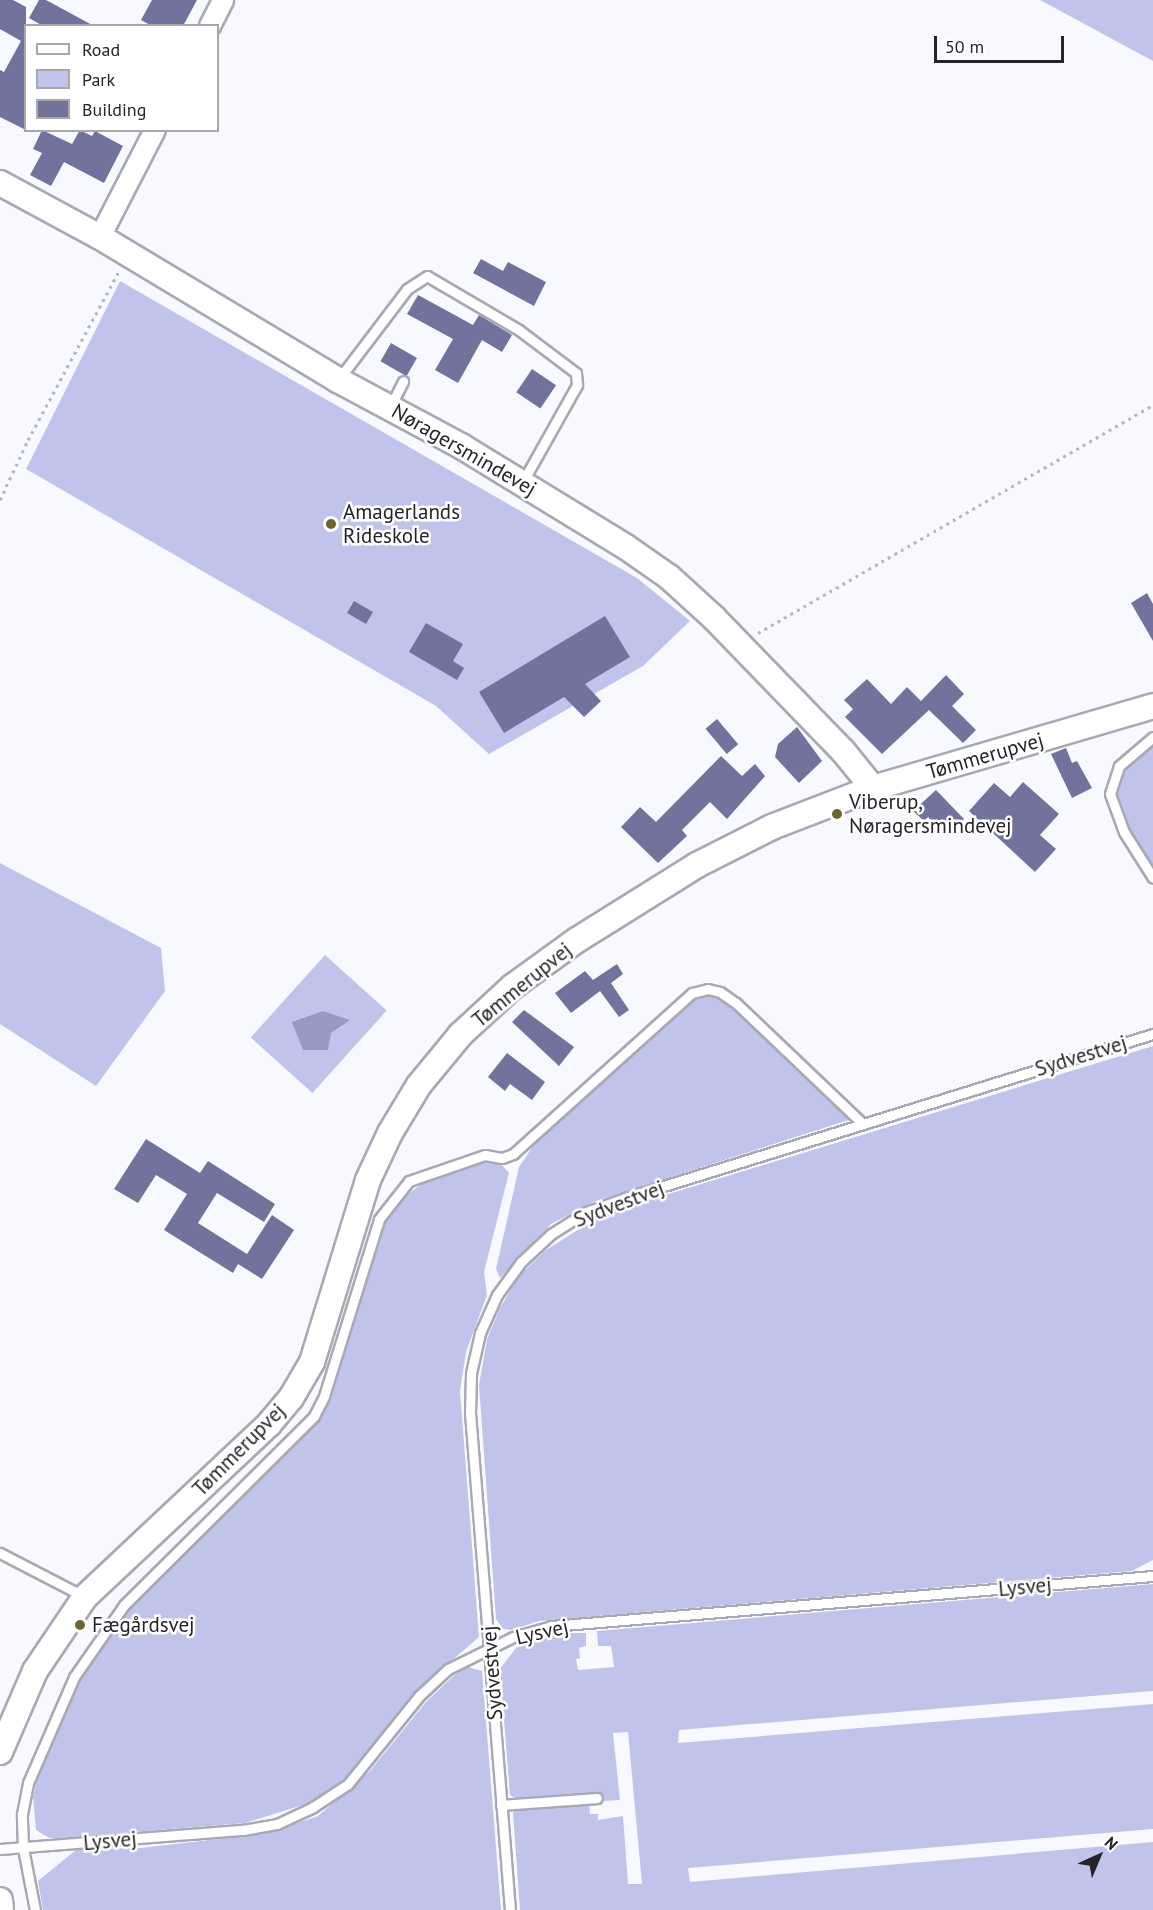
<!DOCTYPE html>
<html>
<head>
<meta charset="utf-8">
<style>
  body { margin:0 }
  #map { position:relative; width:1153px; height:1910px; overflow:hidden; background:#f8f9ff; font-family:"PT Sans",sans-serif }
  div>[style] { position:absolute }
  .green>* { inset:0; background:#c1c4ea; transform-origin:0 0 }
  .water>* { inset:0; background:#989ac5 }
  .building>* { inset:0; background:#71739c; transform-origin:0 0 }
  .path>* { height:3px; margin-top:-1.5px; transform-origin:0; background:repeating-linear-gradient(90deg,#b7b8bd 0 3px,transparent 0 7.5px) }
  .roads { filter:drop-shadow(2px 0 #a8a9b3) drop-shadow(-2px 0 #a8a9b3) drop-shadow(0 2px #a8a9b3) drop-shadow(0 -2px #a8a9b3) }
  .service>* { height:9px; margin:-4.5px; padding:0 4.5px; transform-origin:4.5px; border-radius:4.5px; background:#fff }
  .minor>* { height:20px; margin:-10px; padding:0 10px; transform-origin:10px; border-radius:10px; background:#fff }
  .tertiary>* { height:24px; margin:-12px; padding:0 12px; transform-origin:12px; border-radius:12px; background:#fff }
  .dots>* { width:16px; height:16px; translate:-50% -50%; box-sizing:border-box; border:3px solid #fff; border-radius:50% }
  span { translate:-50% -50%; white-space:nowrap; text-align:center; line-height:1.15; -webkit-text-stroke:5px #fff; paint-order:stroke }
  .street-label { font-size:21px; color:#252529 }
  .poi-label { font-size:21px; color:#252529 }
  .left { translate:0 -50%; text-align:left }
  .legend { position:absolute; left:24px; top:24px; width:195px; height:108px; box-sizing:border-box; background:#fff; border:2px solid #a8a8a9; margin:0; padding:8px 10px; list-style:none; font-size:18px; color:#252529 }
  .legend li { display:flex; align-items:center; gap:12px; height:30px }
  .legend b { width:30px; border:2px solid #a8a8a9 }
  .north { position:absolute; left:1069px; top:1826px; width:60px; height:60px; -webkit-text-stroke:4px #fff; paint-order:stroke; rotate:44deg; font-size:16px; font-weight:700; line-height:24px; text-align:center; color:#252529 }
  .north::after { content:''; display:block; margin:auto; width:21px; height:27px; background:#252529; clip-path:polygon(50% 0,100% 100%,50% 72%,0 100%) }
  .scale { position:absolute; left:934px; top:36px; width:130px; height:27px; box-sizing:border-box; border:3px solid #252529; border-top:0; padding-left:8px; font-size:18px; line-height:21px; white-space:nowrap; color:#252529; -webkit-text-stroke:4px #fff; paint-order:stroke }
</style>
</head>
<body>
<div id="map">
  <div class="green">
    <div style="clip-path:polygon(1040px 0,1153px 0,1153px 61px)"></div>
    <div style="clip-path:polygon(120px 281px,637px 578px,690px 621px,643px 666px,489px 754px,436px 706px,26px 469px)"></div>
    <div style="clip-path:polygon(1153px 742px,1153px 872px,1118px 810px,1115px 788px,1121px 771px)"></div>
    <div style="clip-path:polygon(0 863px,161px 948px,165px 991px,96px 1086px,0 1024px)"></div>
    <div style="left:325px;top:955px;width:83px;height:111px;rotate:42deg"></div>
    <div style="clip-path:polygon(710px 995px,733px 1006px,849px 1120px,593px 1202px,551px 1224px,500px 1278px,496px 1269px,519px 1167px,533px 1146px,698px 996px)"></div>
    <div style="clip-path:polygon(1153px 1046px,1153px 1560px,1132px 1571px,539px 1621px,512px 1630px,503px 1629px,496px 1619px,479px 1385px,487px 1339px,500px 1308px,519px 1276px,546px 1250px,603px 1214px)"></div>
    <div style="clip-path:polygon(484px 1160px,501px 1164px,509px 1173px,484px 1272px,487px 1295px,466px 1352px,460px 1391px,479px 1637px,419px 1689px,342px 1783px,306px 1804px,245px 1823px,62px 1838px,49px 1838px,36px 1830px,33px 1797px,40px 1767px,83px 1672px,131px 1604px,318px 1418px,336px 1382px,381px 1231px,395px 1204px,432px 1176px)"></div>
    <div style="clip-path:polygon(1153px 1584px,1153px 1691px,679px 1730px,678px 1743px,1153px 1704px,1153px 1829px,688px 1868px,690px 1882px,1153px 1842px,1153px 1910px,520px 1910px,513px 1812px,517px 1807px,589px 1801px,590px 1814px,598px 1814px,598px 1820px,623px 1816px,628px 1884px,642px 1884px,628px 1732px,613px 1733px,620px 1800px,603px 1801px,602px 1794px,517px 1800px,510px 1795px,500px 1669px,519px 1644px,558px 1633px,586px 1633px,586px 1646px,579px 1648px,580px 1658px,576px 1659px,578px 1670px,614px 1667px,611px 1646px,598px 1646px,597px 1631px)"></div>
    <div style="clip-path:polygon(464px 1666px,482px 1671px,501px 1910px,43px 1910px,38px 1881px,77px 1849px,140px 1848px,263px 1834px,318px 1816px,369px 1772px,426px 1702px)"></div>
  </div>
  <div class="water">
    <div style="clip-path:polygon(323px 1011px,350px 1020px,331px 1033px,328px 1050px,303px 1050px,292px 1022px)"></div>
  </div>
  <div class="building">
    <div style="clip-path:polygon(0 0,13px 0,26px 7px,26px 130px,0 117px,0 70px,4px 72px,21px 41px,0 29px)"></div>
    <div style="clip-path:polygon(39px 0,46px 0,94px 26px,43px 26px,29px 18px)"></div>
    <div style="clip-path:polygon(152px 0,197px 0,183px 26px,152px 26px,141px 20px)"></div>
    <div style="clip-path:polygon(42px 130px,72px 144px,80px 130px,92px 136px,95px 131px,123px 146px,104px 183px,64px 162px,51px 186px,30px 175px,42px 153px,33px 149px)"></div>
    <div style="clip-path:polygon(481px 259px,503px 271px,508px 262px,546px 282px,534px 306px,473px 273px)"></div>
    <div style="clip-path:polygon(418px 295px,473px 325px,479px 315px,512px 335px,502px 352px,482px 340px,458px 383px,435px 370px,453px 339px,407px 314px)"></div>
    <div style="left:391px;top:343px;width:30px;height:21px;rotate:30deg"></div>
    <div style="left:532px;top:369px;width:29px;height:28px;rotate:34deg"></div>
    <div style="clip-path:polygon(1147px 593px,1153px 604px,1153px 641px,1131px 603px)"></div>
    <div style="left:354px;top:601px;width:22px;height:14px;rotate:30deg"></div>
    <div style="clip-path:polygon(605px 616px,630px 657px,585px 684px,601px 701px,584px 717px,564px 697px,504px 733px,479px 692px)"></div>
    <div style="clip-path:polygon(426px 623px,463px 644px,453px 661px,464px 668px,457px 680px,409px 652px)"></div>
    <div style="clip-path:polygon(946px 675px,964px 694px,952px 706px,976px 730px,963px 743px,929px 710px,882px 754px,845px 717px,853px 709px,844px 700px,867px 679px,891px 704px,907px 687px,921px 701px)"></div>
    <div style="left:717px;top:719px;width:33px;height:15px;rotate:50deg"></div>
    <div style="clip-path:polygon(797px 727px,822px 761px,799px 783px,775px 757px,778px 744px)"></div>
    <div style="clip-path:polygon(1066px 748px,1072px 763px,1077px 761px,1092px 788px,1072px 798px,1051px 754px)"></div>
    <div style="clip-path:polygon(721px 756px,742px 776px,755px 764px,765px 776px,727px 819px,710px 802px,682px 830px,687px 836px,658px 863px,621px 827px,640px 807px,656px 822px)"></div>
    <div style="clip-path:polygon(1023px 782px,1059px 814px,1040px 835px,1056px 849px,1035px 872px,969px 811px,994px 783px,1010px 797px)"></div>
    <div style="clip-path:polygon(936px 790px,964px 819px,947px 836px,928px 817px,924px 821px,913px 811px)"></div>
    <div style="clip-path:polygon(617px 964px,623px 974px,611px 983px,629px 1010px,619px 1017px,600px 991px,571px 1013px,555px 993px,585px 971px,593px 980px)"></div>
    <div style="clip-path:polygon(524px 1010px,574px 1047px,559px 1066px,512px 1022px)"></div>
    <div style="clip-path:polygon(507px 1053px,545px 1082px,532px 1100px,510px 1084px,505px 1091px,488px 1077px)"></div>
    <div style="clip-path:polygon(146px 1139px,200px 1173px,208px 1161px,275px 1204px,264px 1222px,217px 1193px,198px 1223px,247px 1254px,272px 1215px,294px 1230px,262px 1279px,238px 1264px,233px 1273px,164px 1230px,187px 1194px,156px 1175px,138px 1203px,114px 1189px)"></div>
  </div>
  <div class="path">
    <div style="left:0;top:500px;width:66px;rotate:-65deg"></div>
    <div style="left:28px;top:440px;width:190px;rotate:-61.7deg"></div>
    <div style="left:758px;top:633px;width:456px;rotate:-30deg"></div>
  </div>
  <div class="roads">
    <div class="service">
      <div style="left:338px;top:380px;width:114px;rotate:-52.8deg"></div>
      <div style="left:407px;top:289px;width:24px;rotate:-33deg"></div>
      <div style="left:427px;top:276px;width:107px;rotate:30.4deg"></div>
      <div style="left:519px;top:330px;width:71px;rotate:37deg"></div>
      <div style="left:576px;top:373px;width:12px;rotate:85deg"></div>
      <div style="left:577px;top:385px;width:112px;rotate:119.3deg"></div>
      <div style="left:390px;top:407px;width:29px;rotate:-63deg"></div>
      <div style="left:1153px;top:737px;width:45px;rotate:139.5deg"></div>
      <div style="left:1119px;top:766px;width:29px;rotate:108deg"></div>
      <div style="left:1110px;top:794px;width:40px;rotate:69.8deg"></div>
      <div style="left:1124px;top:832px;width:54px;rotate:57.8deg"></div>
      <div style="left:0;top:1553px;width:93px;rotate:27.4deg"></div>
      <div style="left:501px;top:1805px;width:96px;rotate:-4.2deg"></div>
      <div style="left:0;top:1849px;width:244px;rotate:-4.5deg"></div>
      <div style="left:243px;top:1830px;width:35px;rotate:-10deg"></div>
      <div style="left:277px;top:1824px;width:40px;rotate:-25deg"></div>
      <div style="left:313px;top:1807px;width:42px;rotate:-33.3deg"></div>
      <div style="left:348px;top:1784px;width:113px;rotate:-51.1deg"></div>
      <div style="left:419px;top:1696px;width:40px;rotate:-43deg"></div>
      <div style="left:448px;top:1669px;width:72px;rotate:-26.2deg"></div>
      <div style="left:513px;top:1637px;width:40px;rotate:-16deg"></div>
      <div style="left:551px;top:1626px;width:604px;rotate:-4.75deg"></div>
      <div style="left:35px;top:1910px;width:63px;rotate:-101deg"></div>
      <div style="left:23px;top:1848px;width:34px;rotate:-92deg"></div>
      <div style="left:22px;top:1814px;width:32px;rotate:-79deg"></div>
      <div style="left:28px;top:1783px;width:116px;rotate:-66.5deg"></div>
      <div style="left:74px;top:1677px;width:88px;rotate:-55.2deg"></div>
      <div style="left:124px;top:1605px;width:268px;rotate:-44.8deg"></div>
      <div style="left:314px;top:1416px;width:22px;rotate:-63deg"></div>
      <div style="left:324px;top:1396px;width:185px;rotate:-72.7deg"></div>
      <div style="left:379px;top:1219px;width:48px;rotate:-51.7deg"></div>
      <div style="left:409px;top:1181px;width:80px;rotate:-18.9deg"></div>
      <div style="left:485px;top:1155px;width:17px;rotate:10deg"></div>
      <div style="left:502px;top:1158px;width:12px;rotate:-20deg"></div>
      <div style="left:513px;top:1154px;width:241px;rotate:-42deg"></div>
      <div style="left:692px;top:993px;width:16px;rotate:-14deg"></div>
      <div style="left:708px;top:989px;width:12px;rotate:14deg"></div>
      <div style="left:720px;top:992px;width:19px;rotate:35deg"></div>
      <div style="left:736px;top:1003px;width:175px;rotate:43.6deg"></div>
      <div style="left:510px;top:1910px;width:498px;rotate:-94.6deg"></div>
      <div style="left:470px;top:1414px;width:41px;rotate:-88.6deg"></div>
      <div style="left:471px;top:1373px;width:41px;rotate:-77.3deg"></div>
      <div style="left:480px;top:1333px;width:42px;rotate:-65.9deg"></div>
      <div style="left:497px;top:1295px;width:41px;rotate:-54deg"></div>
      <div style="left:521px;top:1262px;width:41px;rotate:-43deg"></div>
      <div style="left:551px;top:1234px;width:41px;rotate:-32.2deg"></div>
      <div style="left:586px;top:1212px;width:41px;rotate:-19.7deg"></div>
      <div style="left:625px;top:1198px;width:553px;rotate:-17.26deg"></div>
    </div>
    <div class="minor">
      <div style="left:210px;top:26px;width:29px;rotate:-63deg"></div>
      <div style="left:100px;top:237px;width:120px;rotate:-62.8deg"></div>
    </div>
    <div class="tertiary">
      <div style="left:0;top:183px;width:114px;rotate:28.4deg"></div>
      <div style="left:100px;top:237px;width:278px;rotate:31deg"></div>
      <div style="left:338px;top:380px;width:140px;rotate:28.2deg"></div>
      <div style="left:461px;top:446px;width:193px;rotate:31.5deg"></div>
      <div style="left:626px;top:547px;width:52px;rotate:34.9deg"></div>
      <div style="left:669px;top:577px;width:61px;rotate:42.3deg"></div>
      <div style="left:714px;top:618px;width:185px;rotate:45.9deg"></div>
      <div style="left:843px;top:751px;width:48px;rotate:51deg"></div>
      <div style="left:0;top:1752px;width:88px;rotate:-66.6deg"></div>
      <div style="left:35px;top:1671px;width:89px;rotate:-56deg"></div>
      <div style="left:85px;top:1597px;width:253px;rotate:-43.2deg"></div>
      <div style="left:269px;top:1424px;width:34px;rotate:-50deg"></div>
      <div style="left:291px;top:1398px;width:42px;rotate:-59.7deg"></div>
      <div style="left:312px;top:1362px;width:190px;rotate:-72.9deg"></div>
      <div style="left:368px;top:1180px;width:52px;rotate:-64.9deg"></div>
      <div style="left:390px;top:1133px;width:56px;rotate:-58.9deg"></div>
      <div style="left:419px;top:1085px;width:65px;rotate:-50.6deg"></div>
      <div style="left:460px;top:1035px;width:71px;rotate:-42.7deg"></div>
      <div style="left:512px;top:987px;width:80px;rotate:-35.9deg"></div>
      <div style="left:577px;top:940px;width:142px;rotate:-32deg"></div>
      <div style="left:697px;top:865px;width:84px;rotate:-26.9deg"></div>
      <div style="left:772px;top:827px;width:108px;rotate:-21.1deg"></div>
      <div style="left:873px;top:788px;width:292px;rotate:-16.3deg"></div>
      <div style="left:0;top:1900px;width:10px;rotate:84deg"></div>
    </div>
  </div>
  <div class="dots">
    <div style="left:331px;top:524px;background:#6c6532"></div>
    <div style="left:837px;top:814px;background:#6c6532"></div>
    <div style="left:80px;top:1625px;background:#6c6532"></div>
  </div>
  <div class="street-label">
    <span style="left:464px;top:450px;rotate:30deg">Nøragersmindevej</span>
    <span style="left:985px;top:756px;rotate:-16deg">Tømmerupvej</span>
    <span style="left:522px;top:985px;rotate:-39deg">Tømmerupvej</span>
    <span style="left:1081px;top:1056px;rotate:-17deg">Sydvestvej</span>
    <span style="left:619px;top:1204px;rotate:-21deg">Sydvestvej</span>
    <span style="left:239px;top:1450px;rotate:-45deg">Tømmerupvej</span>
    <span style="left:1025px;top:1587px;rotate:-5deg">Lysvej</span>
    <span style="left:542px;top:1632px;rotate:-13deg">Lysvej</span>
    <span style="left:492px;top:1673px;rotate:-94deg">Sydvestvej</span>
    <span style="left:110px;top:1841px;rotate:-5deg">Lysvej</span>
  </div>
  <div class="poi-label">
    <span class="left" style="left:343px;top:524px">Amagerlands<br>Rideskole</span>
    <span class="left" style="left:849px;top:814px">Viberup,<br>Nøragersmindevej</span>
    <span class="left" style="left:92px;top:1625px">Fægårdsvej</span>
  </div>
  <ul class="legend">
  <li><b style="height:8px;background:#fff"></b>Road</li>
  <li><b style="height:16px;background:#c1c4ea"></b>Park</li>
  <li><b style="height:16px;background:#71739c"></b>Building</li>
  </ul>
  <div class="north">N</div>
  <div class="scale">50 m</div>
</div>
</body>
</html>
